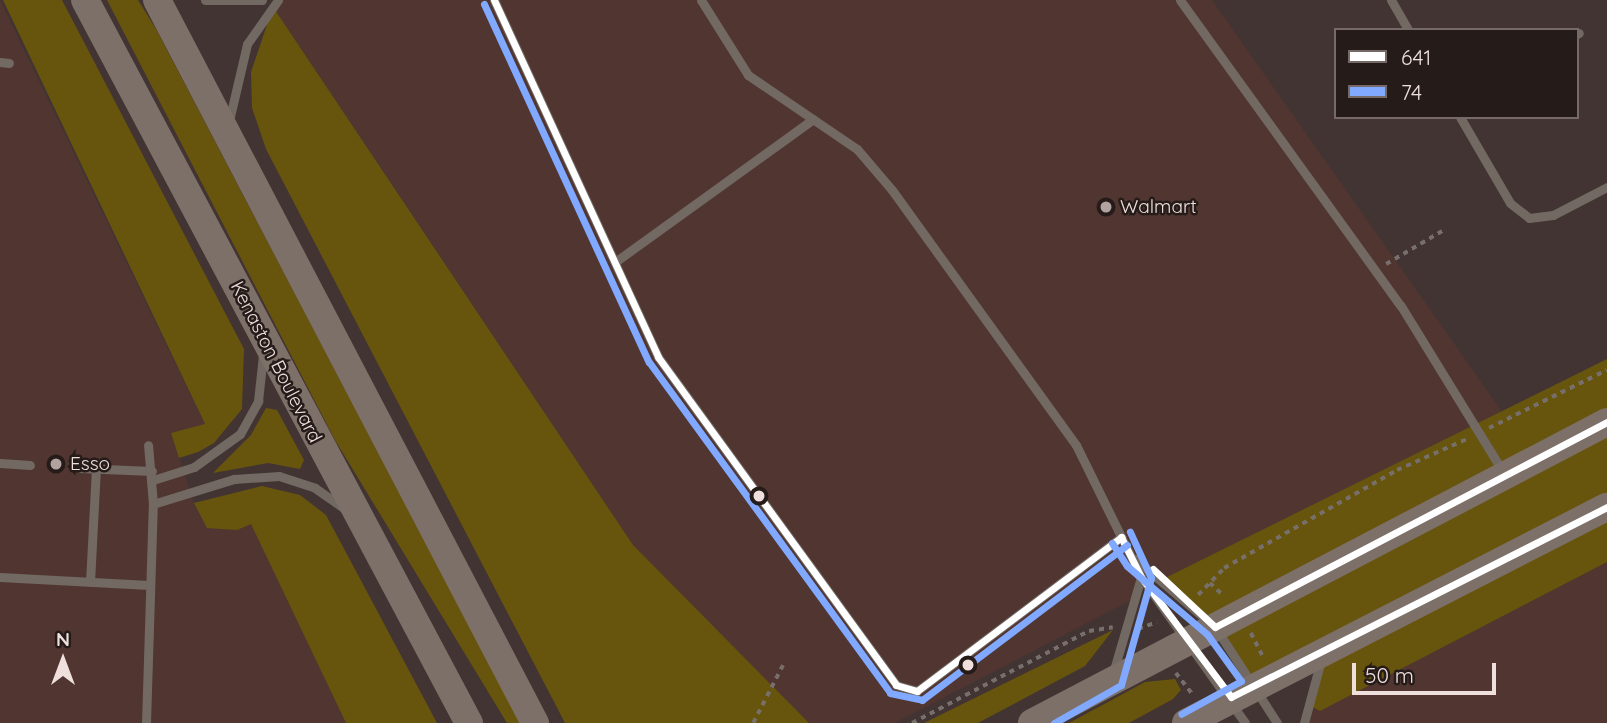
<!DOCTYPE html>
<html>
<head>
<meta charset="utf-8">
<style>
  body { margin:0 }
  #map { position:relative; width:1607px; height:723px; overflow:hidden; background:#413432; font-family:Quicksand,sans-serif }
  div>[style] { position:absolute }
  .built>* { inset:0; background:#513531 }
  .green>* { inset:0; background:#68550d }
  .path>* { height:3.5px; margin-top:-1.75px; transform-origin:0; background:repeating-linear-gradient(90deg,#776f6b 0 5px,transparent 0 10px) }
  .lane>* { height:9px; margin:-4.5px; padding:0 4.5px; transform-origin:4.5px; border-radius:4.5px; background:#716962 }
  .primary>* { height:28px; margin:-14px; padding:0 14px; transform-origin:14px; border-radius:14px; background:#7d7069 }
  .bus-1>* { height:7px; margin:-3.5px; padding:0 3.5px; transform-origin:3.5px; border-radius:3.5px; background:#fff }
  .bus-2>* { height:7px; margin:-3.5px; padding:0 3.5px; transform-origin:3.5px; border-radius:3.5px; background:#80a9ff }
  .dots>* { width:19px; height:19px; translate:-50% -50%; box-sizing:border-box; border:4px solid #251b19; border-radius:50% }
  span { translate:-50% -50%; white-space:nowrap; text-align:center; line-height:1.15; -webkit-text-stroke:5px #251b19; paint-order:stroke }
  .poi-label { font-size:19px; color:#efdfdd }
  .left { translate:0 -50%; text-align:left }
  .street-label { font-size:19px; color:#efdfdd }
  .legend { position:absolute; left:1334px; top:28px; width:245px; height:91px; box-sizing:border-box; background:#251b19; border:2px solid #766967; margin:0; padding:9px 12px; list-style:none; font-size:21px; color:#efdfdd }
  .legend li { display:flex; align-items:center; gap:14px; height:35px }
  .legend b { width:35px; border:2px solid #766967 }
  .north { position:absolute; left:28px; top:625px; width:70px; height:70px; -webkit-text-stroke:5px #251b19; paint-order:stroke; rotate:0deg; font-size:19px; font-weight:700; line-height:28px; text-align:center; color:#efdfdd }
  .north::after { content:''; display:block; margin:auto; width:24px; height:32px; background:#efdfdd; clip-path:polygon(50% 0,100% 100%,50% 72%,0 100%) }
  .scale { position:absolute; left:1352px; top:663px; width:144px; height:32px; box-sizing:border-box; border:4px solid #efdfdd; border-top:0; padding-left:9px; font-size:21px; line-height:24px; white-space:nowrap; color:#efdfdd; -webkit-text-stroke:5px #251b19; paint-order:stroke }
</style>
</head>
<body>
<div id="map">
  <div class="built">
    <div style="clip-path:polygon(0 0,205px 425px,171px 433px,194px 503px,207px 528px,251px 523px,346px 723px,0 723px)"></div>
    <div style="clip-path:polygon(279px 0,1212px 0,1503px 413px,1163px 579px,1136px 559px,1141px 577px,1135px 598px,895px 723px,809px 723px,633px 545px,273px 7px)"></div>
    <div style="clip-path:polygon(1607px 562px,1607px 723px,1304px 723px,1309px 705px,1320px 711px)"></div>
  </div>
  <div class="green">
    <div style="clip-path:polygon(3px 0,62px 0,244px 349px,242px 409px,214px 443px,198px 452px,179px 458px,171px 433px,205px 424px)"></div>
    <div style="clip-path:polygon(107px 0,138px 0,156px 29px,520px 723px,507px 723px,335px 440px)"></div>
    <div style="clip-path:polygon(273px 7px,633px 545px,809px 723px,565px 723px,266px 149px,252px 108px,251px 72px)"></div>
    <div style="clip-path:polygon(1607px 359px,1607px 562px,1320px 711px,1309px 705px,1323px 654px,1257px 685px,1215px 627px,1163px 579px)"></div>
    <div style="clip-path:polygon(266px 408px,277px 410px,304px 460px,300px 469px,268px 463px,213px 473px,251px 435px)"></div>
    <div style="clip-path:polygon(262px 486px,300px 495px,326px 515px,437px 723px,346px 723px,251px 524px,237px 530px,207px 528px,194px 503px)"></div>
    <div style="clip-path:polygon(1113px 630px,1085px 666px,978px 723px,924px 723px)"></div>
    <div style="clip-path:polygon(1175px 679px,1181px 690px,1173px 699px,1129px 723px,1069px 723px,1145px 682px)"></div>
  </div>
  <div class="path">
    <div style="left:1386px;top:264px;width:67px;rotate:-30.4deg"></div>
    <div style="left:1489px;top:428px;width:131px;rotate:-26.2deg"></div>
    <div style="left:1210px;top:583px;width:19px;rotate:43deg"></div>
    <div style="left:1198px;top:595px;width:37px;rotate:-46deg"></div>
    <div style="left:1224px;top:568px;width:199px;rotate:-29.5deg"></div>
    <div style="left:1397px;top:470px;width:77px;rotate:-23.9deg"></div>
    <div style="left:1138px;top:629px;width:20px;rotate:-20deg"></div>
    <div style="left:1251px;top:633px;width:27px;rotate:63deg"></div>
    <div style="left:1176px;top:673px;width:28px;rotate:52deg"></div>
    <div style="left:753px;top:723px;width:65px;rotate:-62.7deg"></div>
    <div style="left:912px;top:723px;width:199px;rotate:-27.5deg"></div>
    <div style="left:1089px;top:631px;width:24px;rotate:-9deg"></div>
  </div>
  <div class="lane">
    <div style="left:205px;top:0;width:57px"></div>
    <div style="left:494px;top:0;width:393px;rotate:65.3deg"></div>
    <div style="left:658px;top:357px;width:405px;rotate:54deg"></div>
    <div style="left:896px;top:685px;width:22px;rotate:16deg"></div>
    <div style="left:917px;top:691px;width:256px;rotate:-37deg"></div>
    <div style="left:701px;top:0;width:89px;rotate:57.9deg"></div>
    <div style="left:748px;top:75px;width:132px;rotate:34.2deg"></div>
    <div style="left:857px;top:149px;width:54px;rotate:49.5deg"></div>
    <div style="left:892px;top:190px;width:314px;rotate:54.2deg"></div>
    <div style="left:1076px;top:445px;width:147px;rotate:63.8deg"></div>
    <div style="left:1141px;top:577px;width:179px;rotate:54.5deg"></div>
    <div style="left:1180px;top:0;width:377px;rotate:54.2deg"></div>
    <div style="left:1401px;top:306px;width:195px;rotate:58.4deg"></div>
    <div style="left:1391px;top:0;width:34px;rotate:60deg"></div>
    <div style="left:1577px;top:34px;width:2px;rotate:-27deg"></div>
    <div style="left:0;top:62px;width:9px;rotate:6deg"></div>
    <div style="left:1460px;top:117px;width:99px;rotate:59.8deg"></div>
    <div style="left:1510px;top:203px;width:24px;rotate:38deg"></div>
    <div style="left:1529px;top:218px;width:24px;rotate:-7deg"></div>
    <div style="left:1553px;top:215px;width:61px;rotate:-27.4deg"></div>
    <div style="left:229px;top:121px;width:79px;rotate:-76.8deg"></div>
    <div style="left:247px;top:44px;width:54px;rotate:-54.8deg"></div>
    <div style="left:615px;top:262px;width:244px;rotate:-35.8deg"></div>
    <div style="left:0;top:463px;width:30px;rotate:4deg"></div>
    <div style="left:80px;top:468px;width:72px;rotate:2.4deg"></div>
    <div style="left:153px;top:480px;width:43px;rotate:-17.6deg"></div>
    <div style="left:194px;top:467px;width:57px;rotate:-35.7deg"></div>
    <div style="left:240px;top:434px;width:38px;rotate:-61deg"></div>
    <div style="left:258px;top:401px;width:46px;rotate:-83.8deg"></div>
    <div style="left:153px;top:504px;width:85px;rotate:-17.2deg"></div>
    <div style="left:234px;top:479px;width:45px;rotate:-3.8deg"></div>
    <div style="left:279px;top:476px;width:38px;rotate:18deg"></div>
    <div style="left:315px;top:488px;width:37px;rotate:35deg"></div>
    <div style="left:1135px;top:559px;width:105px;rotate:40.4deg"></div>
    <div style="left:1215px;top:627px;width:114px;rotate:57.1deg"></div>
    <div style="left:0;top:577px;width:149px;rotate:3.1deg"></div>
    <div style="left:90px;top:582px;width:113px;rotate:-87deg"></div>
    <div style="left:1113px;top:673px;width:100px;rotate:-73.7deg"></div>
    <div style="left:146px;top:723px;width:219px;rotate:-88.2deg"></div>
    <div style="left:153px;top:504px;width:59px;rotate:-94.8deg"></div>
    <div style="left:1304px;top:723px;width:65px;rotate:-74.9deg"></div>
  </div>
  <div class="primary">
    <div style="left:85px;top:0;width:819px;rotate:62.03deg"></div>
    <div style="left:157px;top:0;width:816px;rotate:62.4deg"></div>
    <div style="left:1032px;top:723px;width:649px;rotate:-27.63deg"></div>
    <div style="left:1186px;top:723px;width:473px;rotate:-27.2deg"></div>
  </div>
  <div class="bus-1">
    <div style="left:494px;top:0;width:393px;rotate:65.3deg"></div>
    <div style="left:658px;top:357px;width:405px;rotate:54deg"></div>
    <div style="left:896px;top:685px;width:22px;rotate:16deg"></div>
    <div style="left:917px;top:691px;width:256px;rotate:-37deg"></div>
    <div style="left:1121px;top:537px;width:45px;rotate:63.4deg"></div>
    <div style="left:1141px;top:577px;width:150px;rotate:53.1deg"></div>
    <div style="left:1231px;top:697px;width:421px;rotate:-26.8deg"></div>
    <div style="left:1153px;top:569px;width:85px;rotate:43.1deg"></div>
    <div style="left:1215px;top:627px;width:442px;rotate:-27.6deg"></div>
  </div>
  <div class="bus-2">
    <div style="left:484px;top:4px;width:394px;rotate:65.3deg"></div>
    <div style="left:649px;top:362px;width:409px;rotate:53.9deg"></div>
    <div style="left:890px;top:693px;width:33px;rotate:12deg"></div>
    <div style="left:922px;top:700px;width:257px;rotate:-37.1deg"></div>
    <div style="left:1112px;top:543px;width:27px;rotate:57deg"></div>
    <div style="left:1127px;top:566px;width:105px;rotate:40.4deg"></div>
    <div style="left:1207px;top:634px;width:58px;rotate:54.1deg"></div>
    <div style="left:1241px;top:681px;width:68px;rotate:151.2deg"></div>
    <div style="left:1054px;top:723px;width:77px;rotate:-29.6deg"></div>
    <div style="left:1121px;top:685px;width:111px;rotate:-74.3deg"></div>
    <div style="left:1151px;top:578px;width:51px;rotate:-114.5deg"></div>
  </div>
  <div class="dots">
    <div style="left:1106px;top:207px;background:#b2a3a1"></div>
    <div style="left:56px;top:464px;background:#b2a3a1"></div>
    <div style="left:759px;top:496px;background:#efdfdd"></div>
    <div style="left:968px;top:665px;background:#efdfdd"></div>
  </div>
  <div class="poi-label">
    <span class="left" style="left:1120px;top:207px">Walmart</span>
    <span class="left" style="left:70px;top:464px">Esso</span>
  </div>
  <div class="street-label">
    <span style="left:276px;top:362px;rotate:63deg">Kenaston Boulevard</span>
  </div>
  <ul class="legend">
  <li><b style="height:9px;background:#fff"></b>641</li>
  <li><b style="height:9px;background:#80a9ff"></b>74</li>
  </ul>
  <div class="north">N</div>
  <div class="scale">50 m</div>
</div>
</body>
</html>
